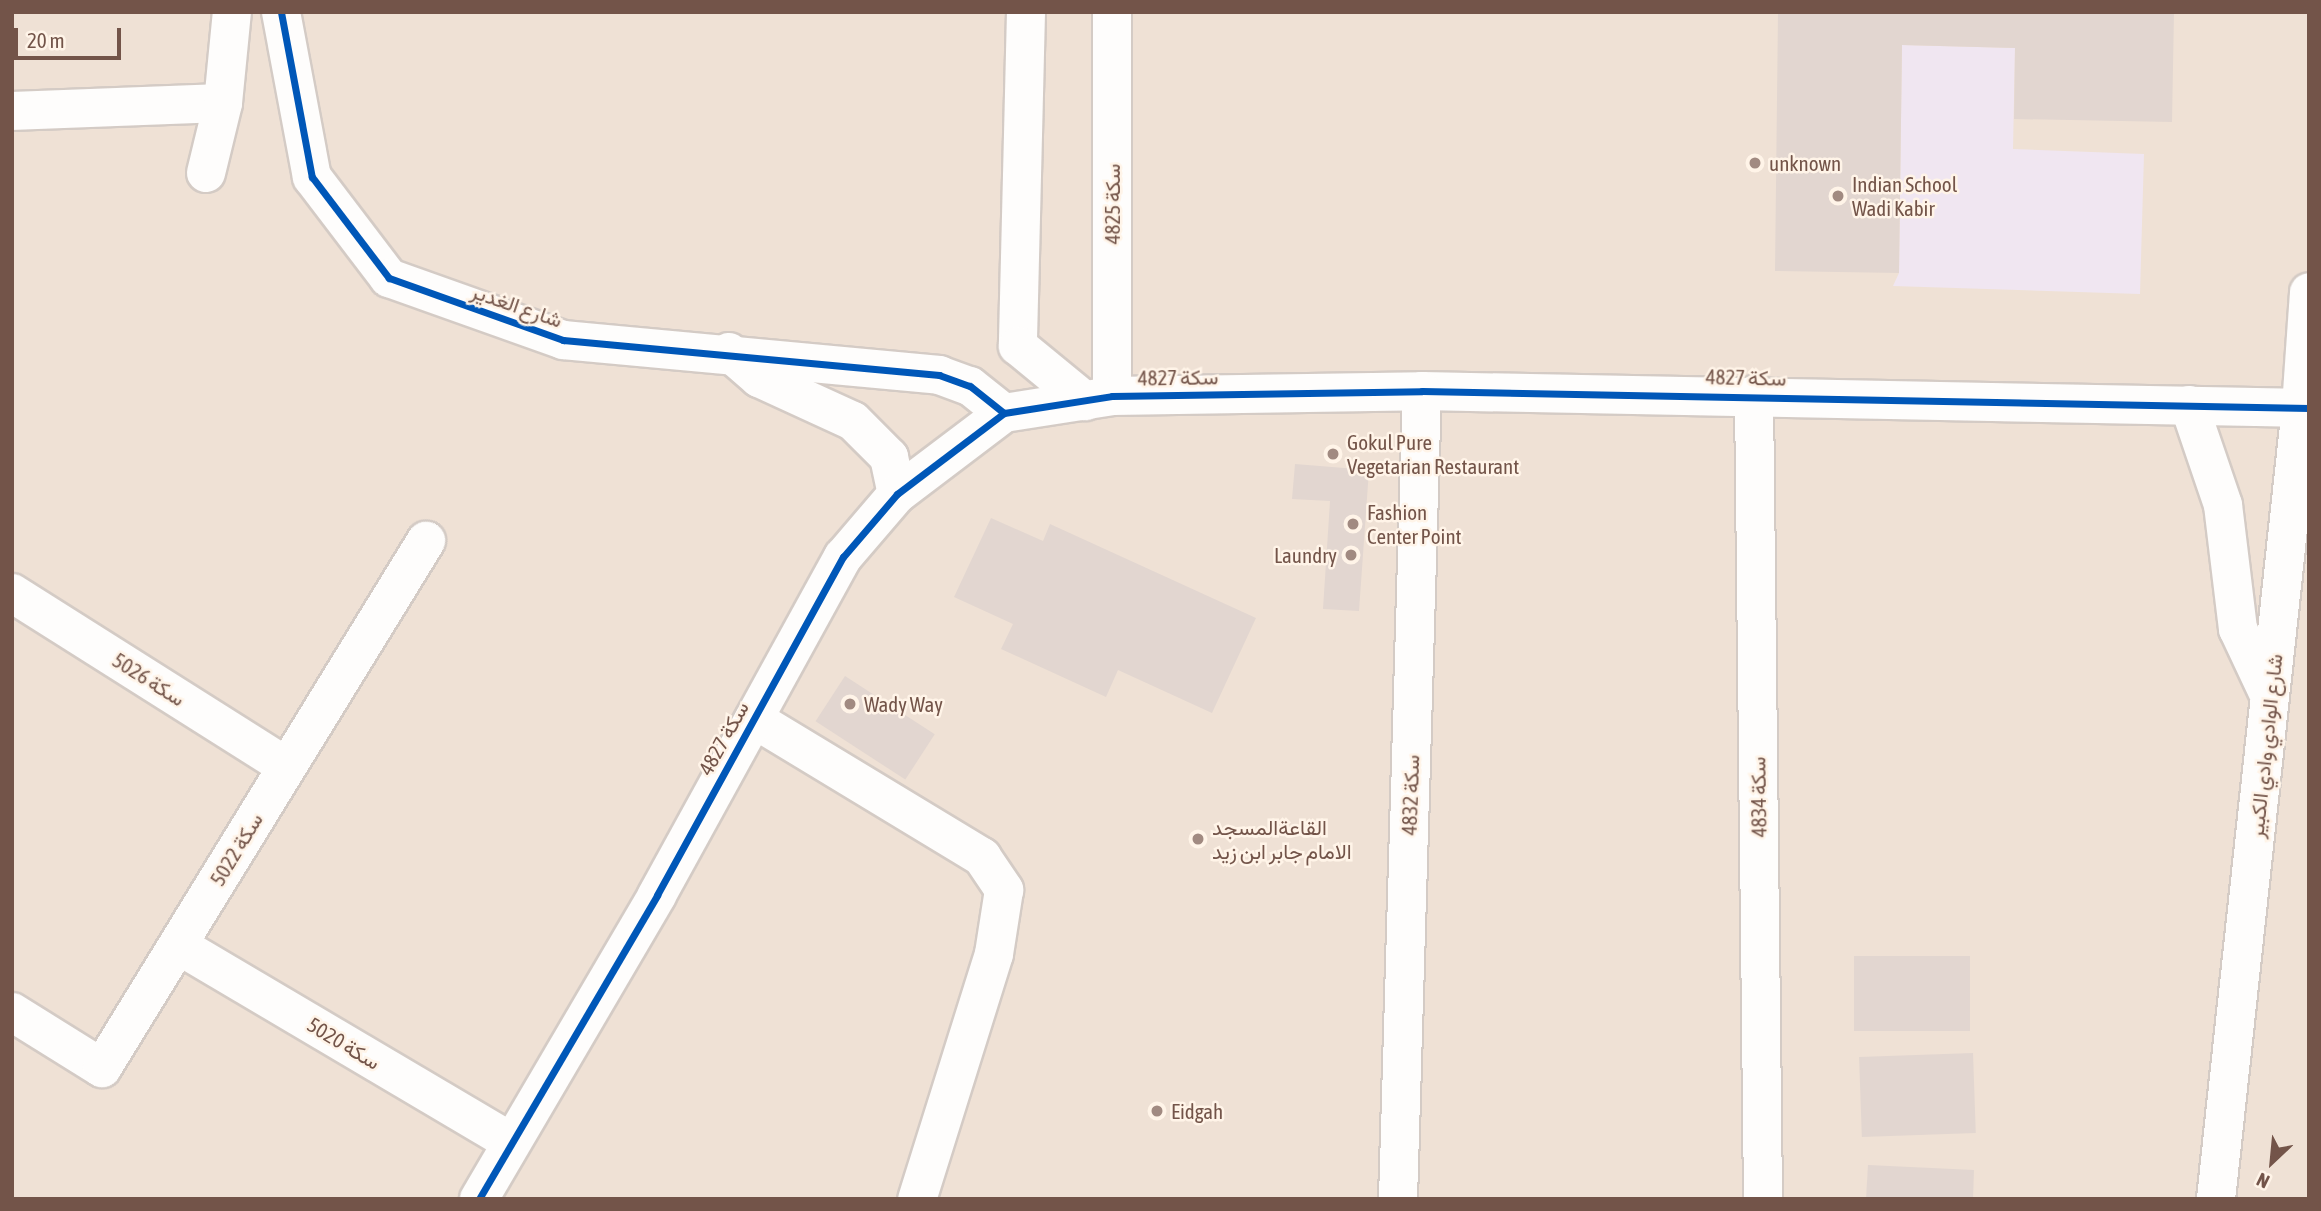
<!DOCTYPE html>
<html>
<head>
<meta charset="utf-8">
<style>
  body { margin:0 }
  #map { position:relative; width:2321px; height:1211px; overflow:hidden; background:#f6efe8; font-family:"Asap Condensed",Vazirmatn,sans-serif }
  div>[style] { position:absolute }
  .residential>* { inset:0; background:#efe1d5; transform-origin:0 0 }
  .education>* { inset:0; background:#f0e6f1 }
  .building>* { inset:0; background:#e2d6d0; transform-origin:0 0 }
  .roads { filter:drop-shadow(2px 0 #d4cbc5) drop-shadow(-2px 0 #d4cbc5) drop-shadow(0 2px #d4cbc5) drop-shadow(0 -2px #d4cbc5) }
  .minor>* { height:38px; margin:-19px; padding:0 19px; transform-origin:19px; border-radius:19px; background:#fefdfc }
  .cycleway>* { height:7px; margin:-3.5px; padding:0 3.5px; transform-origin:3.5px; border-radius:3.5px; background:#0057b8 }
  .dots>* { width:19px; height:19px; translate:-50% -50%; box-sizing:border-box; border:4px solid #fff4e8; border-radius:50% }
  span { translate:-50% -50%; white-space:nowrap; text-align:center; line-height:1.15; -webkit-text-stroke:5px #fff4e8; paint-order:stroke }
  .poi-label { font-size:21px; color:#735449 }
  .left { translate:0 -50%; text-align:left }
  .right { translate:-100% -50%; text-align:right }
  .street-label { font-size:21px; color:#735449 }
  .frame { position:absolute; inset:0; border:14px solid #735449; pointer-events:none }
  .north { position:absolute; left:2237px; top:1127px; width:70px; height:70px; -webkit-text-stroke:5px #fff4e8; paint-order:stroke; rotate:206deg; font-size:19px; font-weight:700; line-height:28px; text-align:center; color:#735449 }
  .north::after { content:''; display:block; margin:auto; width:24px; height:32px; background:#735449; clip-path:polygon(50% 0,100% 100%,50% 72%,0 100%) }
  .scale { position:absolute; left:14px; top:28px; width:107px; height:32px; box-sizing:border-box; border:4px solid #735449; border-top:0; padding-left:9px; font-size:21px; line-height:24px; white-space:nowrap; color:#735449; -webkit-text-stroke:5px #fff4e8; paint-order:stroke }
</style>
</head>
<body>
<div id="map">
  <div class="residential">
    <div style="left:12px;top:12px;width:2297px;height:1187px"></div>
  </div>
  <div class="education">
    <div style="clip-path:polygon(1902px 45px,2015px 48px,2013px 149px,2144px 154px,2140px 294px,1893px 286px,1899px 273px)"></div>
  </div>
  <div class="building">
    <div style="clip-path:polygon(1778px 12px,2174px 12px,2172px 122px,2014px 119px,2015px 48px,1902px 45px,1899px 273px,1775px 271px)"></div>
    <div style="clip-path:polygon(1295px 464px,1369px 470px,1359px 611px,1323px 609px,1330px 501px,1292px 499px)"></div>
    <div style="clip-path:polygon(991px 518px,1043px 541px,1050px 524px,1256px 618px,1212px 713px,1118px 670px,1106px 697px,1001px 649px,1013px 624px,954px 597px)"></div>
    <div style="left:845px;top:676px;width:107px;height:54px;rotate:33deg"></div>
    <div style="left:1854px;top:956px;width:116px;height:75px"></div>
    <div style="left:1973px;top:1053px;width:80px;height:114px;rotate:88deg"></div>
    <div style="clip-path:polygon(1868px 1165px,1974px 1170px,1973px 1199px,1866px 1199px)"></div>
  </div>
  <div class="roads">
    <div class="minor">
      <div style="left:281px;top:12px;width:168px;rotate:79.4deg"></div>
      <div style="left:312px;top:177px;width:127px;rotate:52.7deg"></div>
      <div style="left:389px;top:278px;width:185px;rotate:19.6deg"></div>
      <div style="left:563px;top:340px;width:378px;rotate:5.3deg"></div>
      <div style="left:939px;top:375px;width:33px;rotate:20deg"></div>
      <div style="left:970px;top:386px;width:43px;rotate:38.5deg"></div>
      <div style="left:1026px;top:12px;width:334px;rotate:91.4deg"></div>
      <div style="left:1018px;top:346px;width:87px;rotate:39.4deg"></div>
      <div style="left:12px;top:111px;width:211px;rotate:-2.2deg"></div>
      <div style="left:206px;top:173px;width:72px;rotate:-76.3deg"></div>
      <div style="left:223px;top:103px;width:91px;rotate:-84.4deg"></div>
      <div style="left:729px;top:352px;width:40px;rotate:41deg"></div>
      <div style="left:759px;top:378px;width:103px;rotate:24.6deg"></div>
      <div style="left:853px;top:421px;width:51px;rotate:45deg"></div>
      <div style="left:889px;top:457px;width:38px;rotate:78deg"></div>
      <div style="left:1754px;top:395px;width:804px;rotate:89.36deg"></div>
      <div style="left:1112px;top:396px;width:384px;rotate:-90deg"></div>
      <div style="left:2189px;top:405px;width:106px;rotate:71.2deg"></div>
      <div style="left:2223px;top:505px;width:125px;rotate:83.1deg"></div>
      <div style="left:2238px;top:629px;width:75px;rotate:64.8deg"></div>
      <div style="left:12px;top:593px;width:324px;rotate:32.3deg"></div>
      <div style="left:754px;top:719px;width:267px;rotate:31.2deg"></div>
      <div style="left:982px;top:857px;width:40px;rotate:56deg"></div>
      <div style="left:1004px;top:890px;width:65px;rotate:98.9deg"></div>
      <div style="left:994px;top:954px;width:257px;rotate:107.4deg"></div>
      <div style="left:178px;top:945px;width:385px;rotate:30.6deg"></div>
      <div style="left:12px;top:1012px;width:106px;rotate:31.9deg"></div>
      <div style="left:102px;top:1068px;width:619px;rotate:-58.42deg"></div>
      <div style="left:479px;top:1199px;width:352px;rotate:-59.6deg"></div>
      <div style="left:657px;top:895px;width:386px;rotate:-61.2deg"></div>
      <div style="left:843px;top:557px;width:83px;rotate:-49.4deg"></div>
      <div style="left:897px;top:494px;width:134px;rotate:-37.1deg"></div>
      <div style="left:1004px;top:413px;width:109px;rotate:-8.9deg"></div>
      <div style="left:1112px;top:396px;width:310px;rotate:-0.9deg"></div>
      <div style="left:1422px;top:391px;width:887px;rotate:1.1deg"></div>
      <div style="left:1398px;top:1199px;width:808px;rotate:-88.3deg"></div>
      <div style="left:2216px;top:1199px;width:797px;rotate:-83.87deg"></div>
      <div style="left:2301px;top:407px;width:115px;rotate:-86deg"></div>
    </div>
  </div>
  <div class="cycleway">
    <div style="left:281px;top:12px;width:168px;rotate:79.4deg"></div>
    <div style="left:312px;top:177px;width:127px;rotate:52.7deg"></div>
    <div style="left:389px;top:278px;width:185px;rotate:19.6deg"></div>
    <div style="left:563px;top:340px;width:378px;rotate:5.3deg"></div>
    <div style="left:939px;top:375px;width:33px;rotate:20deg"></div>
    <div style="left:970px;top:386px;width:43px;rotate:38.5deg"></div>
    <div style="left:479px;top:1199px;width:352px;rotate:-59.6deg"></div>
    <div style="left:657px;top:895px;width:386px;rotate:-61.2deg"></div>
    <div style="left:843px;top:557px;width:83px;rotate:-49.4deg"></div>
    <div style="left:897px;top:494px;width:134px;rotate:-37.1deg"></div>
    <div style="left:1004px;top:413px;width:109px;rotate:-8.9deg"></div>
    <div style="left:1112px;top:396px;width:310px;rotate:-0.9deg"></div>
    <div style="left:1422px;top:391px;width:887px;rotate:1.1deg"></div>
  </div>
  <div class="dots">
    <div style="left:1755px;top:163px;background:#a18a81"></div>
    <div style="left:1838px;top:196px;background:#a18a81"></div>
    <div style="left:1333px;top:454px;background:#a18a81"></div>
    <div style="left:1353px;top:524px;background:#a18a81"></div>
    <div style="left:1351px;top:555px;background:#a18a81"></div>
    <div style="left:850px;top:704px;background:#a18a81"></div>
    <div style="left:1198px;top:839px;background:#a18a81"></div>
    <div style="left:1157px;top:1111px;background:#a18a81"></div>
  </div>
  <div class="poi-label">
    <span class="left" style="left:1769px;top:163px">unknown</span>
    <span class="left" style="left:1852px;top:196px">Indian School<br>Wadi Kabir</span>
    <span class="left" style="left:1347px;top:454px">Gokul Pure<br>Vegetarian Restaurant</span>
    <span class="left" style="left:1367px;top:524px">Fashion<br>Center Point</span>
    <span class="right" style="left:1337px;top:555px">Laundry</span>
    <span class="left" style="left:864px;top:704px">Wady Way</span>
    <span class="left" style="left:1212px;top:839px">القاعةالمسجد<br>الامام جابر ابن زيد</span>
    <span class="left" style="left:1171px;top:1111px">Eidgah</span>
  </div>
  <div class="street-label">
    <span style="left:1112px;top:204px;rotate:-90deg">سكة 4825</span>
    <span style="left:517px;top:305px;rotate:19deg">شارع الغدير</span>
    <span style="left:1178px;top:377px;rotate:-1deg">سكة 4827</span>
    <span style="left:1746px;top:377px;rotate:1deg">سكة 4827</span>
    <span style="left:149px;top:679px;rotate:32deg">سكة 5026</span>
    <span style="left:723px;top:738px;rotate:-61deg">سكة 4827</span>
    <span style="left:2265px;top:746px;rotate:-84deg">شارع الوادي وادي الكبير</span>
    <span style="left:1410px;top:795px;rotate:-88deg">سكة 4832</span>
    <span style="left:1758px;top:797px;rotate:-91deg">سكة 4834</span>
    <span style="left:236px;top:849px;rotate:-59deg">سكة 5022</span>
    <span style="left:344px;top:1043px;rotate:31deg">سكة 5020</span>
  </div>
  <div class="frame"></div>
  <div class="north">N</div>
  <div class="scale">20 m</div>
</div>
</body>
</html>
